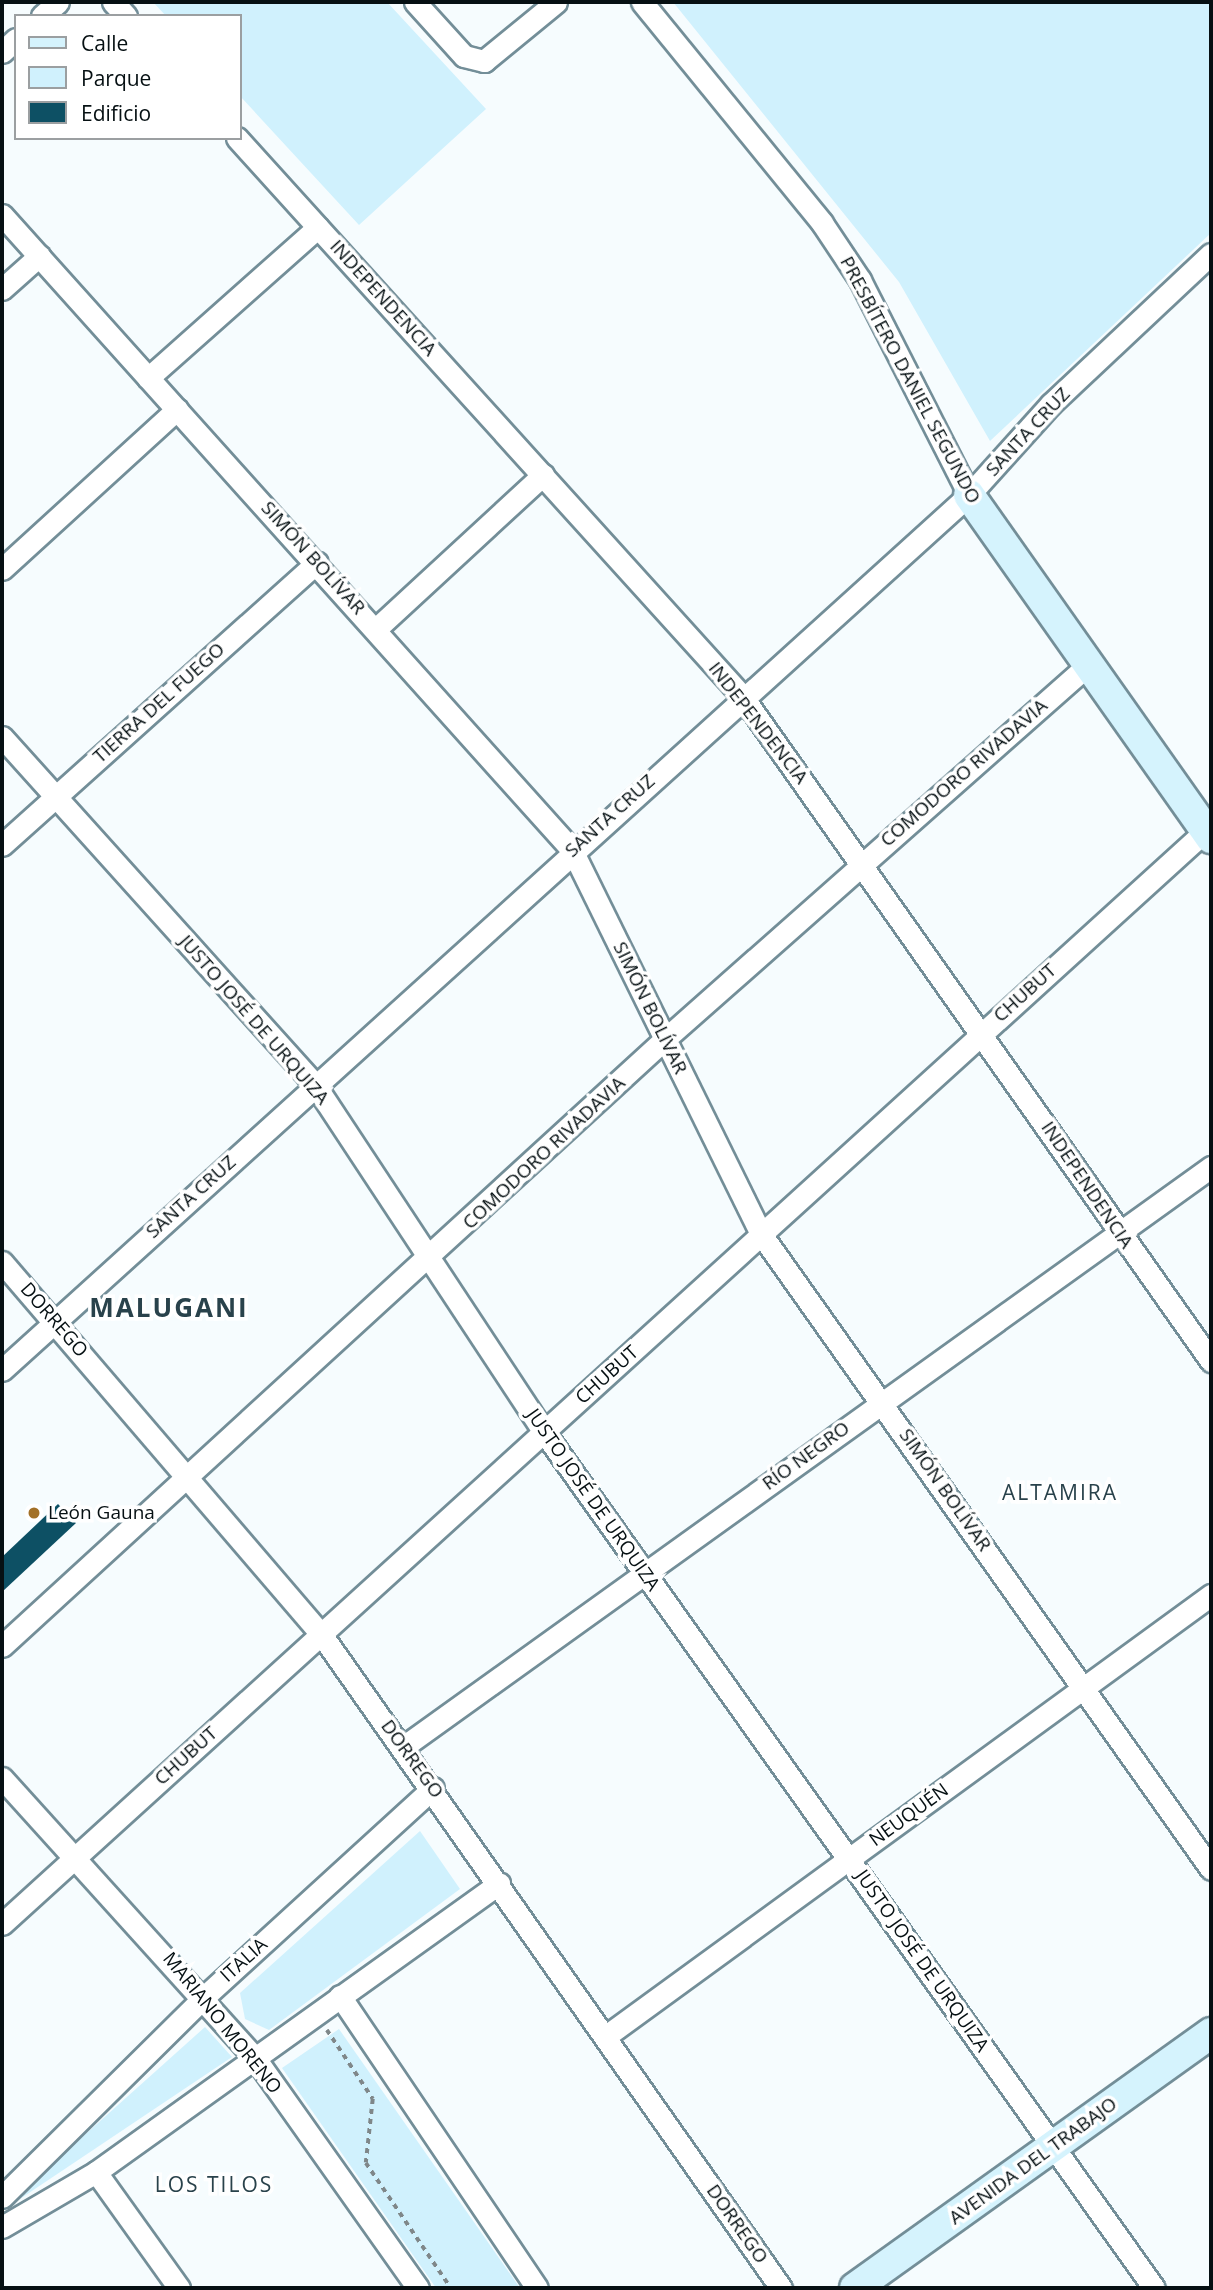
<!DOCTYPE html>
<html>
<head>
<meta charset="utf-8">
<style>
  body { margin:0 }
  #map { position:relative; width:1213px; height:2290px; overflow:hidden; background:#f6fcfe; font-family:"Open Sans",sans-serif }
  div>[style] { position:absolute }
  .green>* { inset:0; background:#d0f1fd }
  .building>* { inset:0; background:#0d5064 }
  .path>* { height:3.5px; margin-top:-1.75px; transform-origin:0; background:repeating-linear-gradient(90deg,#7f8789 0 5px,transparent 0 10px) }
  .roads { filter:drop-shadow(2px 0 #738e98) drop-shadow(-2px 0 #738e98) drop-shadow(0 2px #738e98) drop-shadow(0 -2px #738e98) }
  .minor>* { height:21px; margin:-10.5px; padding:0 10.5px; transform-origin:10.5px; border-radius:10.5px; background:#fff }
  .secondary>* { height:30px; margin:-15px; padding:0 15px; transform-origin:15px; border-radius:15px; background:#d5f3fd }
  .dots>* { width:19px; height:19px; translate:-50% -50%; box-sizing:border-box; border:4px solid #fff; border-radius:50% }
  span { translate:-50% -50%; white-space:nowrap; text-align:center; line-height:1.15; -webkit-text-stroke:7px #fff; paint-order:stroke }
  .street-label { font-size:19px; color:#061013 }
  .poi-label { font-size:19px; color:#061013 }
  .left { translate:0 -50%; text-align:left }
  .neighbourhood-label { font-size:21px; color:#29424b; letter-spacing:2px }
  .district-label { font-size:26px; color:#29424b; font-weight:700; letter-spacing:2px }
  .frame { position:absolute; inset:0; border:4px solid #061013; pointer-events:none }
  .legend { position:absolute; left:14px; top:14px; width:228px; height:126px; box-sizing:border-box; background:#fff; border:2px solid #9b9fa1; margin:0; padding:9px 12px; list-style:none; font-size:21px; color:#061013 }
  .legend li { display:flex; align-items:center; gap:14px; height:35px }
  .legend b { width:35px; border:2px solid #9b9fa1 }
</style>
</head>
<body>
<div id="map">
  <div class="green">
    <div style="clip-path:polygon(153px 2px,387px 2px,486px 109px,359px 225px,240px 96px,240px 16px,166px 16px)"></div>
    <div style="clip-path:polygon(673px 2px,1211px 2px,1211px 233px,990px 441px,899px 282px)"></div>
    <div style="clip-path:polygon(420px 1831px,460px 1889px,269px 2030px,245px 2019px,240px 1993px)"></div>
    <div style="clip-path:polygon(205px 2027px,232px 2057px,2px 2211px,2px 2209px)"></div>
    <div style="clip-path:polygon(339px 2029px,520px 2288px,436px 2288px,282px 2068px)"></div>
  </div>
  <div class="building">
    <div style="clip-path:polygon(58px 1504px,76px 1523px,2px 1592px,2px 1557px)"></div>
  </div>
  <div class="path">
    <div style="left:327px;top:2030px;width:83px;rotate:56.3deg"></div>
    <div style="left:373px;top:2099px;width:64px;rotate:96.2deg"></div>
    <div style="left:366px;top:2163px;width:151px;rotate:55.8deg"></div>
  </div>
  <div class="roads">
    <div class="minor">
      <div style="left:113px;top:2px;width:19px;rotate:47deg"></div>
      <div style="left:415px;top:2px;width:73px;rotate:47.8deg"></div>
      <div style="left:464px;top:56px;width:21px;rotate:14deg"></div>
      <div style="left:484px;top:61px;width:93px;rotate:-39.3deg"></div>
      <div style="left:642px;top:2px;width:285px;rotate:50.8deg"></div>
      <div style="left:822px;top:223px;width:69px;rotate:56.3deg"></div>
      <div style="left:860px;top:280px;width:241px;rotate:63.1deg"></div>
      <div style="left:42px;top:16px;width:21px;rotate:-41deg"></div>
      <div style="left:2px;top:52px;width:19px;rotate:-43deg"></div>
      <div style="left:237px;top:138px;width:753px;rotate:47.85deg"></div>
      <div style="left:742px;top:696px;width:814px;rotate:54.81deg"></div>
      <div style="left:2px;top:215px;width:853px;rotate:48.09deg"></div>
      <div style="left:572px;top:850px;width:428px;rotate:63.8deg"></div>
      <div style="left:761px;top:1234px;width:778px;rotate:54.68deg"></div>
      <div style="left:2px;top:289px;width:50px;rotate:-41.7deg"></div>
      <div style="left:148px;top:378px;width:227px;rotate:-41.6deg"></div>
      <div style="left:2px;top:569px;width:237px;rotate:-42.4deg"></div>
      <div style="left:377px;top:628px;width:226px;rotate:-42.7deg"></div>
      <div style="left:2px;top:737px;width:468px;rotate:48deg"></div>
      <div style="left:315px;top:1085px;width:416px;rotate:56.6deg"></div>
      <div style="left:544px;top:1432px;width:1051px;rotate:54.53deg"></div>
      <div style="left:2px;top:845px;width:423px;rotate:-41.9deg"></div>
      <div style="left:2px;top:1262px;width:490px;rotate:49.4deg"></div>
      <div style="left:321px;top:1634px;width:800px;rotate:54.88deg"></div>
      <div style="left:2px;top:1370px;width:1304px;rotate:-42.14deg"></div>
      <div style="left:969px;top:495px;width:122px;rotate:-48deg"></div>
      <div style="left:1051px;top:404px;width:219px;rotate:-43.2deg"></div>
      <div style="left:2px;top:1646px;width:899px;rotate:-42.48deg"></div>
      <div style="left:665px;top:1039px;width:566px;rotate:-41.49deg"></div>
      <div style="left:403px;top:1747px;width:995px;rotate:-35.67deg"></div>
      <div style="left:2px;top:1778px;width:377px;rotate:47.9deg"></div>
      <div style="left:255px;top:2058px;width:282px;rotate:54.7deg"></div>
      <div style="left:2px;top:1924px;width:1633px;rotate:-42.25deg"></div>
      <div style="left:340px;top:1996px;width:352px;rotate:56deg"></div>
      <div style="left:606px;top:2036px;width:749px;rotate:-36.09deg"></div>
      <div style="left:96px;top:2172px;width:143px;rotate:54.4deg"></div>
      <div style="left:2px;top:2197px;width:284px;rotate:-44.7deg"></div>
      <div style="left:204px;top:1997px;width:310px;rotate:-42.4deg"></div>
      <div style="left:2px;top:2227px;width:109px;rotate:-30.3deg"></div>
      <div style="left:96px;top:2172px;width:496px;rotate:-35.6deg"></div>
    </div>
    <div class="secondary">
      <div style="left:969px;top:495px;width:420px;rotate:54.8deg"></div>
      <div style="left:855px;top:2288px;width:438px;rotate:-35.6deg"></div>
    </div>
  </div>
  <div class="dots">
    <div style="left:34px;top:1513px;background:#a27026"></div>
  </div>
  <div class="street-label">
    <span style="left:383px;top:298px;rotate:48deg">INDEPENDENCIA</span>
    <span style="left:910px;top:380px;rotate:62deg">PRESBÍTERO DANIEL SEGUNDO</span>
    <span style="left:1028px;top:432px;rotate:-47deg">SANTA CRUZ</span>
    <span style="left:313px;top:558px;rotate:48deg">SIMÓN BOLÍVAR</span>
    <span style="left:159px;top:703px;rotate:-42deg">TIERRA DEL FUEGO</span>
    <span style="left:758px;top:723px;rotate:52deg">INDEPENDENCIA</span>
    <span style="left:964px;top:773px;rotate:-41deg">COMODORO RIVADAVIA</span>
    <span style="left:610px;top:816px;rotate:-42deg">SANTA CRUZ</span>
    <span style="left:1025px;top:993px;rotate:-42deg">CHUBUT</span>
    <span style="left:650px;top:1008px;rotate:64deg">SIMÓN BOLÍVAR</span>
    <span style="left:254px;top:1020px;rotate:49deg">JUSTO JOSÉ DE URQUIZA</span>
    <span style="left:544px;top:1153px;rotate:-43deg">COMODORO RIVADAVIA</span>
    <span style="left:1087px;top:1185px;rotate:56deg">INDEPENDENCIA</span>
    <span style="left:191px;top:1197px;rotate:-42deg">SANTA CRUZ</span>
    <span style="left:54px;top:1320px;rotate:49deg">DORREGO</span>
    <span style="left:607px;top:1375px;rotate:-42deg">CHUBUT</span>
    <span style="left:806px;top:1456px;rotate:-36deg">RÍO NEGRO</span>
    <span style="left:945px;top:1490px;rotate:55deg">SIMÓN BOLÍVAR</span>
    <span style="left:593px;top:1500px;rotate:55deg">JUSTO JOSÉ DE URQUIZA</span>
    <span style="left:186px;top:1756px;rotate:-42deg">CHUBUT</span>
    <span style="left:412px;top:1759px;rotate:54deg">DORREGO</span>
    <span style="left:909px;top:1815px;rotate:-36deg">NEUQUÉN</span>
    <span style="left:244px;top:1960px;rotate:-42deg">ITALIA</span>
    <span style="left:922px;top:1961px;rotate:55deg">JUSTO JOSÉ DE URQUIZA</span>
    <span style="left:222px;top:2023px;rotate:51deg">MARIANO MORENO</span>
    <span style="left:1033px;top:2161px;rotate:-36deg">AVENIDA DEL TRABAJO</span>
    <span style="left:737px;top:2224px;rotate:55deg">DORREGO</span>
  </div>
  <div class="poi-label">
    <span class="left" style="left:48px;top:1513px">León Gauna</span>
  </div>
  <div class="neighbourhood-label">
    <span style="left:1060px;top:1492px">ALTAMIRA</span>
    <span style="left:214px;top:2184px">LOS TILOS</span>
  </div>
  <div class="district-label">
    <span style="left:169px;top:1308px">MALUGANI</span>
  </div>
  <div class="frame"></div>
  <ul class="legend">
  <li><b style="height:9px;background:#d5f3fd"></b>Calle</li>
  <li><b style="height:19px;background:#d0f1fd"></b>Parque</li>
  <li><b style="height:19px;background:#0d5064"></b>Edificio</li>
  </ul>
</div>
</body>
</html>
